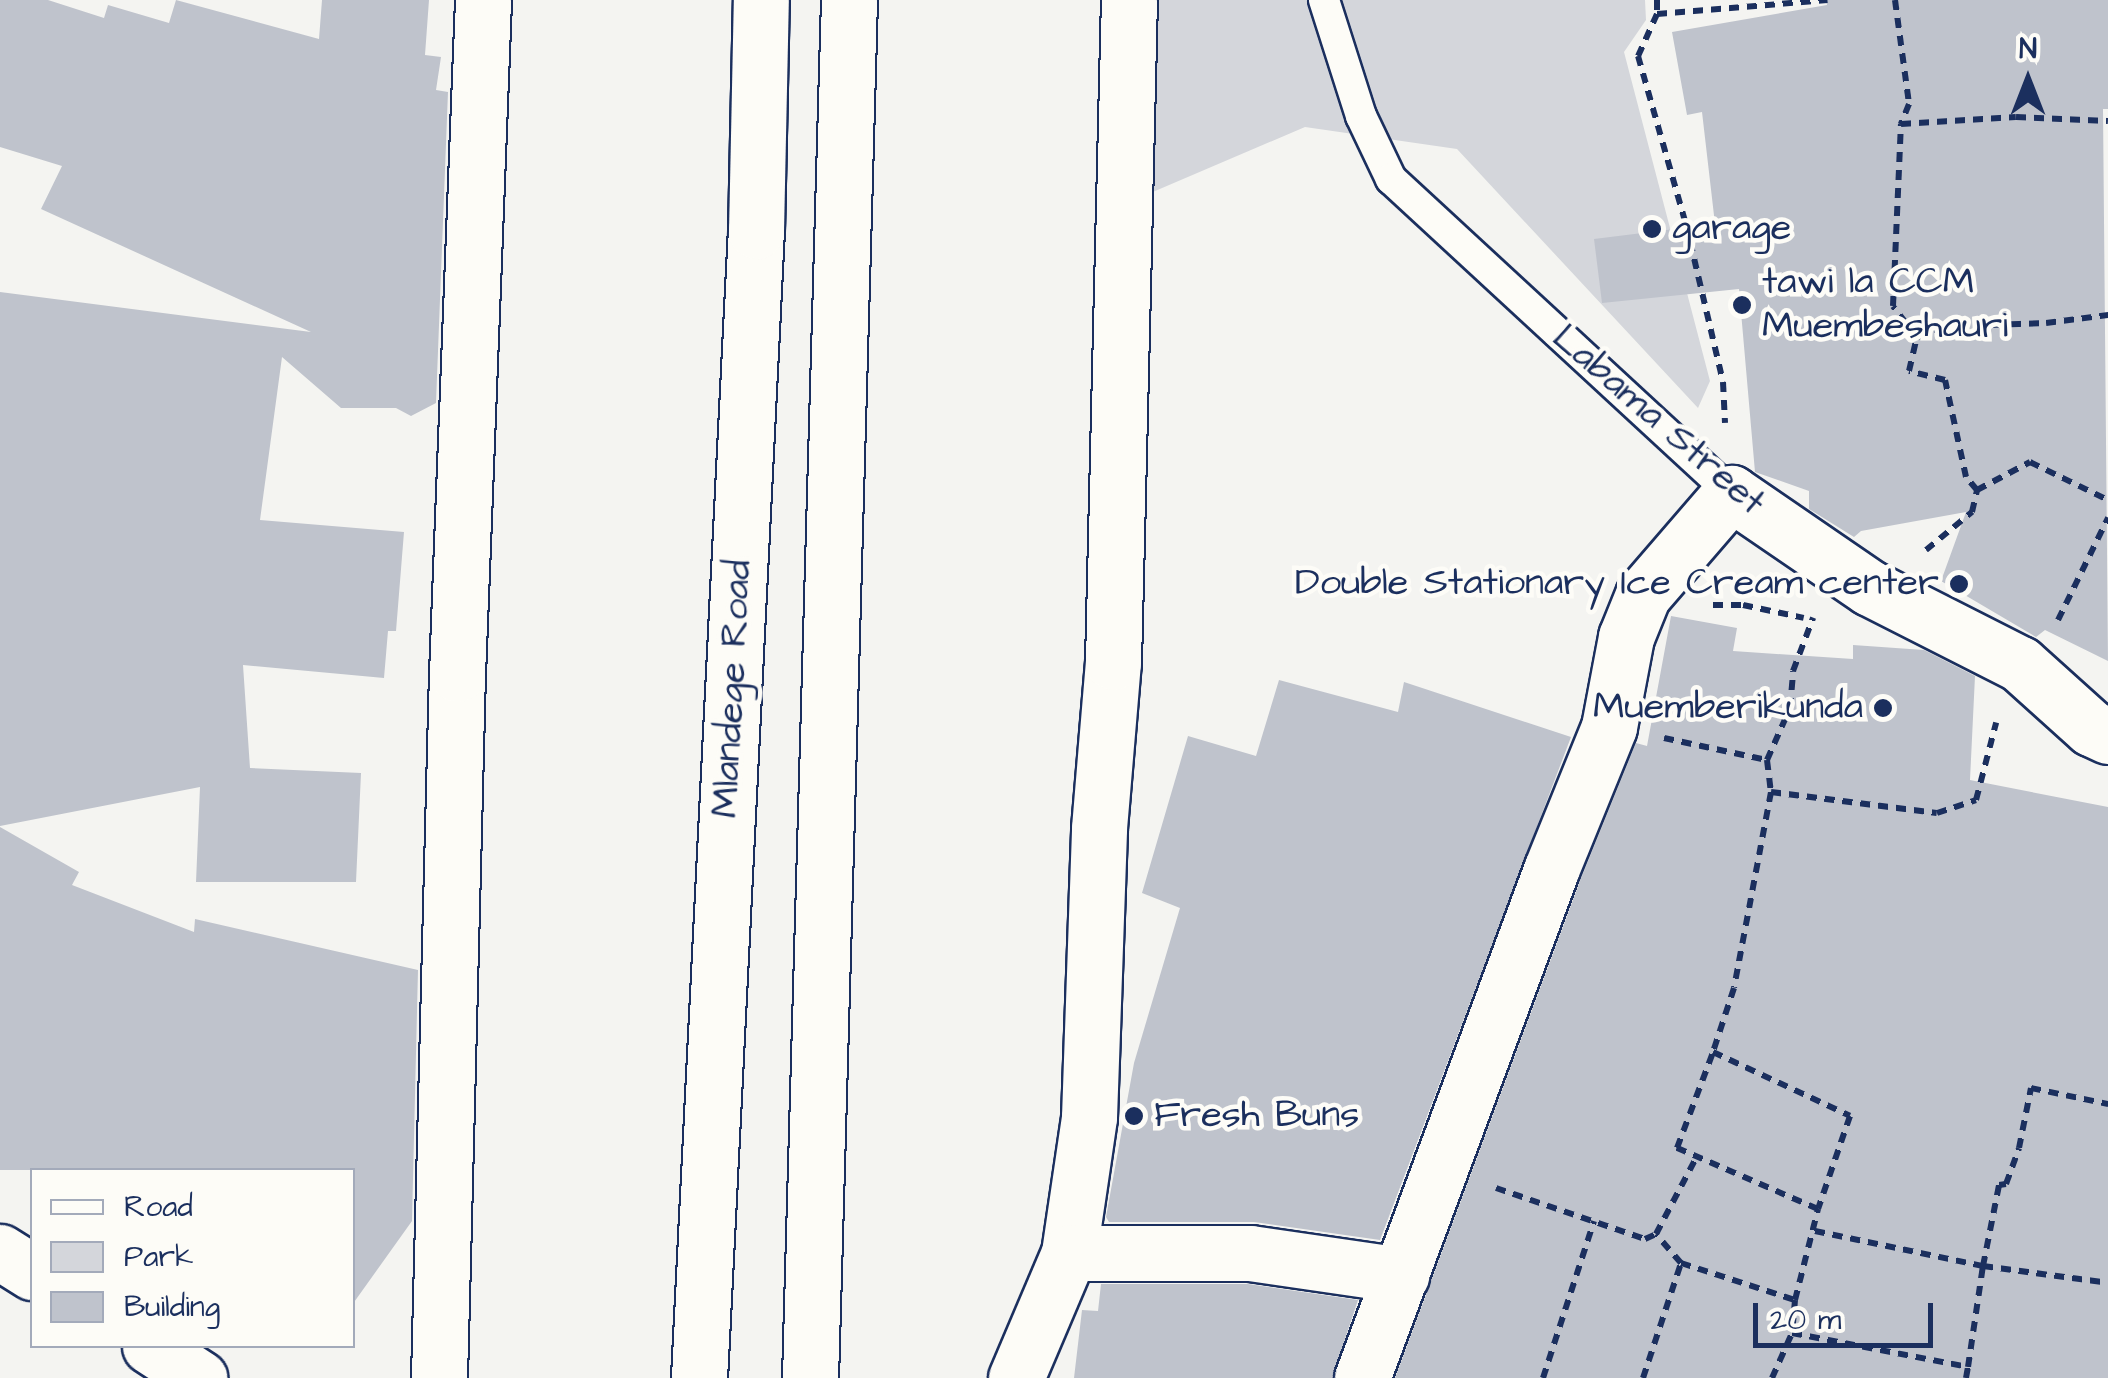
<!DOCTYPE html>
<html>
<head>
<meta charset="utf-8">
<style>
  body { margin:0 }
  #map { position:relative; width:2108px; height:1378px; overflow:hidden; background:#f4f4f1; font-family:"Architects Daughter",sans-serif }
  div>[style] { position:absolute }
  .green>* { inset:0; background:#d4d6db }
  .building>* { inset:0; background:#bfc3cc }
  .path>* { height:6px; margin-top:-3px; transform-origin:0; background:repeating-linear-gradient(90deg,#1b2f5e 0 10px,transparent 0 18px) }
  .roads { filter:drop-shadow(2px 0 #1b2f5e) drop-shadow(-2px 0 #1b2f5e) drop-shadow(0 2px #1b2f5e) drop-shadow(0 -2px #1b2f5e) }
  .lane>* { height:30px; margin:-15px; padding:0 15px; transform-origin:15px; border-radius:15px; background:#fdfcf7 }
  .street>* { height:55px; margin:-27.5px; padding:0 27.5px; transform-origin:27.5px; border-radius:27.5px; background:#fdfcf7 }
  .primary>* { height:55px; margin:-27.5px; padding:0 27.5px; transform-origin:27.5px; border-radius:27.5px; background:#fdfcf7 }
  .dots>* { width:28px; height:28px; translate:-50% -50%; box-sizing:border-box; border:5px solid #fdfcf7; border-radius:50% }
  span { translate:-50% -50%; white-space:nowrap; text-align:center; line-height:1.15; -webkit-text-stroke:9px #fdfcf7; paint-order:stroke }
  .poi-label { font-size:38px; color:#1b2f5e }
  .left { translate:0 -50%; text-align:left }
  .right { translate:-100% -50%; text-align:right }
  .street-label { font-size:38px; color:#1b2f5e }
  .legend { position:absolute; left:30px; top:1168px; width:325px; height:180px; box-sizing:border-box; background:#fdfcf7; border:2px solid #a3aaba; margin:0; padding:12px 18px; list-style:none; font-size:30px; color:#1b2f5e }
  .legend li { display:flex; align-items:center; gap:20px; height:50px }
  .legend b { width:50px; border:2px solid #a3aaba }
  .north { position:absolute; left:1978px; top:30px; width:100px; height:100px; -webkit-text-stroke:8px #fdfcf7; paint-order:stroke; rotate:0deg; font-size:28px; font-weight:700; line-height:40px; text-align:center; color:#1b2f5e }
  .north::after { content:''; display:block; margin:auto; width:35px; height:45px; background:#1b2f5e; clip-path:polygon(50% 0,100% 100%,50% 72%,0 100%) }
  .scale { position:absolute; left:1753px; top:1303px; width:180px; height:45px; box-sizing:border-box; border:5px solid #1b2f5e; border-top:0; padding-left:12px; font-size:30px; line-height:35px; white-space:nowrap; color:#1b2f5e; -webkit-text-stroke:8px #fdfcf7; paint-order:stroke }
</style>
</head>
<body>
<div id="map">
  <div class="green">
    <div style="clip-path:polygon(1100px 0,1645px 0,1646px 20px,1624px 52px,1710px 381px,1698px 408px,1457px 149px,1305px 127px,1106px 212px)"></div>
  </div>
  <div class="building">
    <div style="clip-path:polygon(0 0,48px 0,104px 18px,108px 5px,169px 23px,176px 0,319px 39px,322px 0,429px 0,425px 55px,441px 57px,436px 90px,448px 92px,436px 403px,411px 416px,396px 408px,341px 408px,282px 357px,260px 520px,404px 532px,396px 631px,388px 631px,384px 678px,243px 665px,250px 768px,361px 773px,356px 882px,196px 882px,200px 787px,0 826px,0 292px,311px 332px,41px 209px,62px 166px,0 147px)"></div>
    <div style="clip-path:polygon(1826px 0,2108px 0,2108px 109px,2103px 109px,2108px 661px,2045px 630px,2036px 637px,1941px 581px,1966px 512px,1861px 531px,1854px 537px,1809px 509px,1809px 491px,1755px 472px,1739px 289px,1602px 303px,1594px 239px,1715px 224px,1702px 112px,1687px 115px,1672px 32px,1827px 5px)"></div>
    <div style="clip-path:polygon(1671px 616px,1737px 628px,1733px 651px,1853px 659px,1853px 645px,1924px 650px,1975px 676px,1970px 780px,2108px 807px,2108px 1378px,1395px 1378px,1580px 881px,1636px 743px,1647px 746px)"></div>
    <div style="clip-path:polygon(1279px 680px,1398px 712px,1404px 682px,1571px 737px,1380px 1240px,1254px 1222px,1109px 1222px,1106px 1217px,1134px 1063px,1180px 908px,1142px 893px,1188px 736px,1256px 756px)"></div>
    <div style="clip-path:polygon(0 827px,79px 872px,72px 885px,194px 932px,195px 919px,418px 970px,412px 1221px,352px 1305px,352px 1170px,0 1170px)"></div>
    <div style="clip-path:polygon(1101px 1284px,1248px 1284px,1358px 1300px,1332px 1378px,1074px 1378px,1082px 1310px,1098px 1311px)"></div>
  </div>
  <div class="path">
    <div style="left:1657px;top:0;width:14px;rotate:90deg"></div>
    <div style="left:1657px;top:14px;width:171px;rotate:-4.7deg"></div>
    <div style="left:1895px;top:0;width:105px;rotate:82.3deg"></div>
    <div style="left:1909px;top:104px;width:22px;rotate:112deg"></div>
    <div style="left:1657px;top:14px;width:46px;rotate:114.3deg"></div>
    <div style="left:1638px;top:56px;width:175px;rotate:74.1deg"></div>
    <div style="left:1686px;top:224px;width:162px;rotate:76.8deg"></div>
    <div style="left:1723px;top:382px;width:41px;rotate:87.2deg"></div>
    <div style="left:1917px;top:337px;width:41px;rotate:-15.4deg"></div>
    <div style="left:1957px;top:326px;width:89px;rotate:-1.9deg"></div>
    <div style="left:2046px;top:323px;width:63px;rotate:-7.4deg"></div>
    <div style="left:1977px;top:490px;width:17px;rotate:-130deg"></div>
    <div style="left:1966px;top:477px;width:99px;rotate:-102.2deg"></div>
    <div style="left:1945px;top:380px;width:37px;rotate:-166deg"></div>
    <div style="left:1909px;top:371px;width:35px;rotate:-77deg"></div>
    <div style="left:1917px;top:337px;width:39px;rotate:-128deg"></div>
    <div style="left:1893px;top:306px;width:182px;rotate:-87.5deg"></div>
    <div style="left:1901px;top:124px;width:115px;rotate:-3.5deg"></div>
    <div style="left:2016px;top:117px;width:92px;rotate:2.5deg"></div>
    <div style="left:1926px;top:550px;width:60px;rotate:-39.6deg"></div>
    <div style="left:1972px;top:512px;width:23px;rotate:-77deg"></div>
    <div style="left:1977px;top:490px;width:60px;rotate:-27.8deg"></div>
    <div style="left:2030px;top:462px;width:87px;rotate:26deg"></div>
    <div style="left:1713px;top:605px;width:30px"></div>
    <div style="left:1743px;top:605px;width:62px;rotate:12deg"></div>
    <div style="left:2058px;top:620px;width:114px;rotate:-63.9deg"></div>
    <div style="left:1664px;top:738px;width:105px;rotate:12.1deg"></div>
    <div style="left:1767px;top:760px;width:32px;rotate:83deg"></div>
    <div style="left:1771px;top:792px;width:199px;rotate:100.7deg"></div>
    <div style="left:1734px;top:988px;width:67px;rotate:108.2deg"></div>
    <div style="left:1767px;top:760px;width:57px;rotate:-66.1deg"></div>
    <div style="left:1790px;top:708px;width:37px;rotate:-85deg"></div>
    <div style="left:1793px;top:671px;width:57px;rotate:-69.3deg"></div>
    <div style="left:1771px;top:792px;width:167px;rotate:7.2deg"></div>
    <div style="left:1937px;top:813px;width:41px;rotate:-18.4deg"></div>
    <div style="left:1976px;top:800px;width:80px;rotate:-75.4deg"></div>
    <div style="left:1496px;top:1188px;width:157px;rotate:18.9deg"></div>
    <div style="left:1645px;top:1239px;width:12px;rotate:-24deg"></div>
    <div style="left:1656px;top:1234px;width:84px;rotate:-62.2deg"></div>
    <div style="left:1815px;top:1231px;width:172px;rotate:11.8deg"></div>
    <div style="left:1983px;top:1266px;width:83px;rotate:-78.8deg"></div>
    <div style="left:1999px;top:1185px;width:7px;rotate:-8deg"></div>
    <div style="left:2006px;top:1184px;width:38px;rotate:-70deg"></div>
    <div style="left:2019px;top:1148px;width:61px;rotate:-78.7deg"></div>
    <div style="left:2031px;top:1088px;width:79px;rotate:11.7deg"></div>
    <div style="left:1681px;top:1263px;width:120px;rotate:18deg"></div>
    <div style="left:1795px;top:1300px;width:33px;rotate:95deg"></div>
    <div style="left:1795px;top:1300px;width:94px;rotate:-75.8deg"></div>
    <div style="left:1818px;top:1209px;width:154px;rotate:-156.6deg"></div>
    <div style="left:1677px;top:1148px;width:103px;rotate:-69.4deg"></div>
    <div style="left:1713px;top:1052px;width:151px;rotate:25deg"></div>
    <div style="left:1850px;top:1116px;width:98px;rotate:109deg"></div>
    <div style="left:1543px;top:1378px;width:165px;rotate:-72deg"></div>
    <div style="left:1643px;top:1378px;width:121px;rotate:-71.7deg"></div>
    <div style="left:1681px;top:1263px;width:38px;rotate:-131deg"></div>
    <div style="left:1772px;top:1378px;width:49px;rotate:-66deg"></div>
    <div style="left:1792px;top:1333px;width:179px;rotate:10.9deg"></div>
    <div style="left:1968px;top:1367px;width:102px;rotate:-81.6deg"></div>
    <div style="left:1983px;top:1266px;width:126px;rotate:7.7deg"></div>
    <div style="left:1966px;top:1378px;width:11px;rotate:-80deg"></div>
  </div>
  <div class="roads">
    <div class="lane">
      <div style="left:1324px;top:0;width:122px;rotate:72.3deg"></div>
      <div style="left:1361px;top:116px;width:70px;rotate:64.5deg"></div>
      <div style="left:1391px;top:179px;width:463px;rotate:42.7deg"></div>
    </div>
    <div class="street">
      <div style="left:0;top:1252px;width:38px;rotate:32deg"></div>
      <div style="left:1069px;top:1253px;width:137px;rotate:-81.6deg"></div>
      <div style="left:1089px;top:1117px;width:289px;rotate:-88deg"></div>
      <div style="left:1099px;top:828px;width:167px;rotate:-85.2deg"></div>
      <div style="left:1113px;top:662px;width:662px;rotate:-88.62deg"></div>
      <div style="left:150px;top:1346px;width:59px;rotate:33.1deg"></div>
      <div style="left:439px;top:1378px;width:704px;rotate:-88.54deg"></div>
      <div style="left:457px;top:674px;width:675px;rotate:-87.79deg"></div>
      <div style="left:1016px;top:1378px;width:136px;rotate:-67deg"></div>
      <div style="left:1069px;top:1253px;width:181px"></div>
      <div style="left:1250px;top:1253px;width:153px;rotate:8.3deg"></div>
      <div style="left:1362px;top:1378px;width:542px;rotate:-69.59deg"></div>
      <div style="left:1551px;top:870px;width:154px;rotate:-67.9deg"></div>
      <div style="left:1609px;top:727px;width:92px;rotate:-79.3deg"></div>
      <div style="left:1626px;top:637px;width:45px;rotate:-68deg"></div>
      <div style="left:1643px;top:595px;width:135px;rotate:-49.2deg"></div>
      <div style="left:1731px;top:493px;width:168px;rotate:34.4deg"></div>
      <div style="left:1870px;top:588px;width:168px;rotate:26.9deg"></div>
      <div style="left:2020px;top:664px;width:96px;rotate:42deg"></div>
      <div style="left:2091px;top:728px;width:19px;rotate:25deg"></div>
    </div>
    <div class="primary">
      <div style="left:699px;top:1378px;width:1148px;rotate:-87.16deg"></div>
      <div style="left:756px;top:231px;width:231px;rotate:-88.8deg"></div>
      <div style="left:810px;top:1378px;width:1379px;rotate:-88.38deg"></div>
    </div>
  </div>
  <div class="dots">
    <div style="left:1652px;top:229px;background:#1b2f5e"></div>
    <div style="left:1742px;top:305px;background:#1b2f5e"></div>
    <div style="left:1959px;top:584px;background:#1b2f5e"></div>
    <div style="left:1883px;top:708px;background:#1b2f5e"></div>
    <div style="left:1134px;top:1116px;background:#1b2f5e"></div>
  </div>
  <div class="poi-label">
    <span class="left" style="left:1672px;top:229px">garage</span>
    <span class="left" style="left:1762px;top:305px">tawi la CCM<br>Muembeshauri</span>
    <span class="right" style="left:1939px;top:584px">Double Stationary Ice Cream center</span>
    <span class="right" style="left:1863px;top:708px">Muemberikunda</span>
    <span class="left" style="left:1154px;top:1116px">Fresh Buns</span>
  </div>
  <div class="street-label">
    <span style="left:1658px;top:421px;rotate:41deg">Labama Street</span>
    <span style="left:733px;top:689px;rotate:-87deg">Mlandege Road</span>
  </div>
  <ul class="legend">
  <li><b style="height:12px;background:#fdfcf7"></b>Road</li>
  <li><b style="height:28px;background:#d4d6db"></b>Park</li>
  <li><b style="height:28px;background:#bfc3cc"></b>Building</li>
  </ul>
  <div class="north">N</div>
  <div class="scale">20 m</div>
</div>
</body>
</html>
